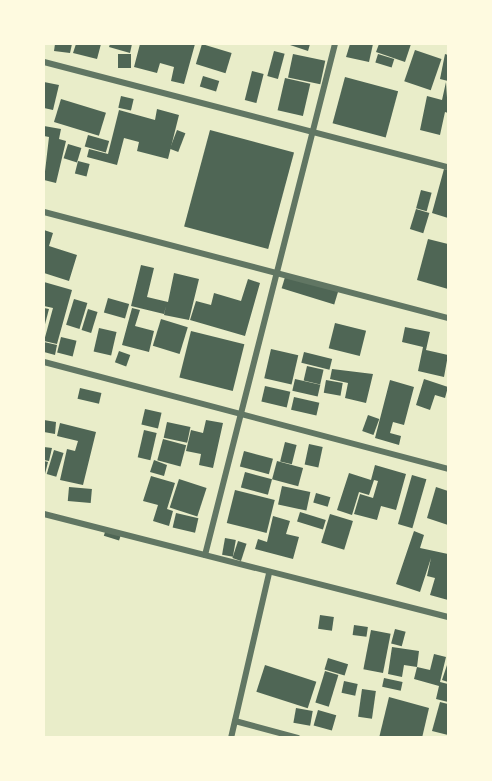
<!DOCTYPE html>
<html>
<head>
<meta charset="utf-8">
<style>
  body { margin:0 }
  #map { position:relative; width:492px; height:781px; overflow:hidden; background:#e9edc9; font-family:Commissioner,sans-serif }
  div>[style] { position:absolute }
  .building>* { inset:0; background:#4f6655; transform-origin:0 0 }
  .minor>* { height:6px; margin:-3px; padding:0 3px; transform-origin:3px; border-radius:3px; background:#617663 }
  span { translate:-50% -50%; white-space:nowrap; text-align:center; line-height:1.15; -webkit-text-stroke:5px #fefae0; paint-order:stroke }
  .frame { position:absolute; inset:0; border:45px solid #fefae0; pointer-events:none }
</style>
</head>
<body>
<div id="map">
  <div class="building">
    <div style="clip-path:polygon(55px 44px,72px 44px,70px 53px,54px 51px)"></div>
    <div style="clip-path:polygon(76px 44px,101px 44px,97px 59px,73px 53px)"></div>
    <div style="clip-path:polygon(110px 44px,132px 44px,130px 53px,109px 47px)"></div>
    <div style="clip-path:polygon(140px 44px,195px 44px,184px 84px,171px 81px,174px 67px,160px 63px,157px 73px,134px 67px)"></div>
    <div style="left:202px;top:44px;width:31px;height:21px;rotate:17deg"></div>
    <div style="clip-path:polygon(287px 44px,310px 44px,308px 51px)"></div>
    <div style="clip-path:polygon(350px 44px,373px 44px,369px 62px,346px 57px)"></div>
    <div style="clip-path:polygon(379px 44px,411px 44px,405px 62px,376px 52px)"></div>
    <div style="left:415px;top:50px;width:28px;height:33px;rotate:19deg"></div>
    <div style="left:274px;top:51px;width:11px;height:26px;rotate:15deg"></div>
    <div style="left:118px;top:54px;width:13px;height:14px"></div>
    <div style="left:293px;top:54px;width:33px;height:24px;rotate:12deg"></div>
    <div style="left:378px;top:54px;width:17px;height:9px;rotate:17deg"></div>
    <div style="clip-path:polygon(445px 54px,448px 55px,448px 81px,440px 79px)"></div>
    <div style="left:252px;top:71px;width:12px;height:30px;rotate:14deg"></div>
    <div style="left:203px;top:76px;width:17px;height:11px;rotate:17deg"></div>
    <div style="left:345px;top:77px;width:55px;height:48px;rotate:15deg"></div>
    <div style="left:285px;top:78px;width:26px;height:33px;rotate:13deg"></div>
    <div style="clip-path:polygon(44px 82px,59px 85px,53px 110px,44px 108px)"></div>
    <div style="clip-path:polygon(446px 82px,448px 113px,445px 112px,440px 135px,420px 130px,427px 96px,442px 100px)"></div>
    <div style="left:121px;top:96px;width:13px;height:12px;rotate:13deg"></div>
    <div style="left:61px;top:99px;width:47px;height:24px;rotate:17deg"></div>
    <div style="clip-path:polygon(157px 109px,179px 115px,168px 159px,137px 151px,139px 142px,124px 138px,117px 165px,87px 157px,89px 149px,108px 154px,119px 110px,155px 120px)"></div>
    <div style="clip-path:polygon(44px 126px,61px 129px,59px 139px,66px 141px,56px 183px,44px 180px,49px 137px,44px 136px)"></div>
    <div style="left:177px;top:130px;width:9px;height:20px;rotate:21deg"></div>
    <div style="left:210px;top:130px;width:87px;height:100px;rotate:15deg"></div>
    <div style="left:88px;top:135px;width:22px;height:12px;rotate:16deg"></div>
    <div style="left:68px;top:144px;width:14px;height:15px;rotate:17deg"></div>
    <div style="left:78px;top:161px;width:12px;height:13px;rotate:14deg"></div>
    <div style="clip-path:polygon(444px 169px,448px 170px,448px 218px,432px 213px)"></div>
    <div style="left:421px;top:190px;width:11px;height:19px;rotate:15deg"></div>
    <div style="left:416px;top:209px;width:14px;height:21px;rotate:17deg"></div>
    <div style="clip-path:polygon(44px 230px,53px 233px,49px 246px,77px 255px,69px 281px,44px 273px)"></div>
    <div style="clip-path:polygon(428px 239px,448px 244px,448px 289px,417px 280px)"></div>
    <div style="clip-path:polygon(141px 265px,154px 268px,147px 297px,168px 302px,174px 273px,199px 279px,189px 320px,164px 315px,166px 306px,164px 314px,131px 306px)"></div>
    <div style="left:286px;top:274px;width:55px;height:15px;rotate:17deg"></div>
    <div style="clip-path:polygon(248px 279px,260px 283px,245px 336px,190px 320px,196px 301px,211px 305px,214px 293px,241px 301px)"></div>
    <div style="clip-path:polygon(44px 282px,72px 290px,57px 344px,44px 341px,53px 308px,44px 306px)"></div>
    <div style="left:108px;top:298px;width:22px;height:15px;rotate:16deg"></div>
    <div style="left:74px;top:299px;width:14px;height:27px;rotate:17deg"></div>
    <div style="clip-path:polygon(44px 308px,49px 309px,44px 328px)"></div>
    <div style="clip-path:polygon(132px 308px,140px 310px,135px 326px,154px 331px,149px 352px,122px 345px)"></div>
    <div style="left:88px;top:309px;width:10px;height:22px;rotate:17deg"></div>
    <div style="left:161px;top:319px;width:28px;height:28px;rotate:17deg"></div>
    <div style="left:335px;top:323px;width:32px;height:26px;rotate:14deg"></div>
    <div style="clip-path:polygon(405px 327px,430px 332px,426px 350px,448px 355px,444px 377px,418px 371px,423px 347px,402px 342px)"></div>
    <div style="left:99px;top:328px;width:18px;height:24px;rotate:13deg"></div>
    <div style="left:191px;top:331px;width:55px;height:48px;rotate:14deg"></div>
    <div style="left:61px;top:337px;width:16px;height:16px;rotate:14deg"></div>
    <div style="clip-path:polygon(44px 342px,57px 345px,55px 355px,44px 352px)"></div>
    <div style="left:271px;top:349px;width:28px;height:30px;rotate:13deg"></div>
    <div style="left:119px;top:351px;width:12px;height:12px;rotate:20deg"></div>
    <div style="left:304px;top:352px;width:29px;height:11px;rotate:14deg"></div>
    <div style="left:307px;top:366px;width:17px;height:15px;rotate:13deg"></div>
    <div style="clip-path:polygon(332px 369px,373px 374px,366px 403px,345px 398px,348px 383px,330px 379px)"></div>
    <div style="left:295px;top:379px;width:26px;height:12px;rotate:13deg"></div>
    <div style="clip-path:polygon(424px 379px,448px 387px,445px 398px,435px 395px,430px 410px,416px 405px)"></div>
    <div style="left:326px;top:380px;width:17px;height:13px;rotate:10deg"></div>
    <div style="clip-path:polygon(390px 380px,414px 387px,404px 425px,393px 422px,390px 433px,401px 436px,399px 445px,375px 438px)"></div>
    <div style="left:265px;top:386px;width:26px;height:16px;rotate:13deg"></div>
    <div style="left:80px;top:388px;width:22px;height:11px;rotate:13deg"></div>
    <div style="left:294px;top:397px;width:26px;height:13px;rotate:13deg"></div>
    <div style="left:145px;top:409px;width:17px;height:16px;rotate:13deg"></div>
    <div style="left:368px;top:415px;width:12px;height:17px;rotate:20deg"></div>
    <div style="clip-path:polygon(44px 420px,56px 422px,55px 434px,44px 432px)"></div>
    <div style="clip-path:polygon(206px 420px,223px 423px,213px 468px,199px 465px,201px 454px,186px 451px,191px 430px,203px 433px)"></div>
    <div style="left:167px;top:422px;width:24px;height:16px;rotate:12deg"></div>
    <div style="clip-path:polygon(60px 423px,96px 432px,83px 485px,60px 480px,67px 449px,75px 451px,78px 441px,57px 436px)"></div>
    <div style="left:144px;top:430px;width:13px;height:28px;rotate:13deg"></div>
    <div style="left:163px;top:439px;width:24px;height:22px;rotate:15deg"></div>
    <div style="left:285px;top:442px;width:12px;height:20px;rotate:14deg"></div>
    <div style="left:309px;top:444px;width:14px;height:21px;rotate:12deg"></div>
    <div style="clip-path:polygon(44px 447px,52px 448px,49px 461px,44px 460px)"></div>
    <div style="left:54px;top:450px;width:10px;height:25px;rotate:17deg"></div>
    <div style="left:244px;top:451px;width:30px;height:16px;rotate:15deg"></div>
    <div style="clip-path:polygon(154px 460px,167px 465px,164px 476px,150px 472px)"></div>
    <div style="clip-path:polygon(44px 461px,48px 462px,44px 478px)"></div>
    <div style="left:277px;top:461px;width:27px;height:19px;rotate:15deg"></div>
    <div style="clip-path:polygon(375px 465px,406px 474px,396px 510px,381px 506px,377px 520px,354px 514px,360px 494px,373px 498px,378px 481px,374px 480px,369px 495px,359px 492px,352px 515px,337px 510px,349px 473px,371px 480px)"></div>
    <div style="left:245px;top:472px;width:28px;height:16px;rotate:15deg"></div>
    <div style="left:412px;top:475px;width:15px;height:51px;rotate:16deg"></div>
    <div style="clip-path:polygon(151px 476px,175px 483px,167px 509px,173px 511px,169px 526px,153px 521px,158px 505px,143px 501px)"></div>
    <div style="left:179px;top:479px;width:29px;height:30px;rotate:18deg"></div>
    <div style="left:282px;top:486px;width:29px;height:19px;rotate:12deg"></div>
    <div style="left:69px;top:487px;width:23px;height:14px;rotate:5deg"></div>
    <div style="clip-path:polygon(436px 487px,448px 491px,448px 525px,427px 518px)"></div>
    <div style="left:235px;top:490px;width:41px;height:34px;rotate:14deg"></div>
    <div style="left:316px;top:493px;width:15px;height:10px;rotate:16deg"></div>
    <div style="left:300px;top:512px;width:27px;height:10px;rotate:17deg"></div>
    <div style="left:176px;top:513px;width:23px;height:15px;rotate:13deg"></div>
    <div style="left:330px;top:514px;width:24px;height:30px;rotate:17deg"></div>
    <div style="clip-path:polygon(273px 516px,290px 521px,286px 534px,299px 537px,293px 559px,255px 549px,258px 539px,267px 542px)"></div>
    <div style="left:106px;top:529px;width:16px;height:7px;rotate:18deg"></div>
    <div style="clip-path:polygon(414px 531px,424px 535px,420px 548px,448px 554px,448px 600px,430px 595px,435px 578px,427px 576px,431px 558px,420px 592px,396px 584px)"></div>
    <div style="left:225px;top:538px;width:11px;height:17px;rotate:10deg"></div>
    <div style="left:238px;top:541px;width:9px;height:18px;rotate:18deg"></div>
    <div style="left:320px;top:615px;width:14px;height:14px;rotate:8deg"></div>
    <div style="left:354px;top:625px;width:14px;height:10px;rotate:8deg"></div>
    <div style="left:395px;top:629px;width:11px;height:15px;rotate:15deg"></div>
    <div style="left:371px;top:630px;width:20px;height:40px;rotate:11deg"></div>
    <div style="clip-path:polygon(392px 647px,419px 651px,417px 667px,404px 665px,402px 677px,388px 674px)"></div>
    <div style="clip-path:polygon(434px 654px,446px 657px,440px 682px,448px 684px,448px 702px,436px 699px,439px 686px,414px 679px,417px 667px,430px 670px)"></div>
    <div style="left:328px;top:658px;width:21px;height:12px;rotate:17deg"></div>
    <div style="clip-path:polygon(448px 662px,448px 682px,442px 680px)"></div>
    <div style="left:265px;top:665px;width:54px;height:28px;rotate:18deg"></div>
    <div style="left:325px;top:671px;width:14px;height:33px;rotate:17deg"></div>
    <div style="left:384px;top:678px;width:19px;height:9px;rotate:12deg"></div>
    <div style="left:344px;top:681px;width:14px;height:12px;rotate:12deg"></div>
    <div style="left:362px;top:689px;width:14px;height:28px;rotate:8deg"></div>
    <div style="clip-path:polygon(389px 697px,429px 708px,422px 738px,379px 738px)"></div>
    <div style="clip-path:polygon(440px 702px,448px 704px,448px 735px,432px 731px)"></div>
    <div style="left:296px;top:708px;width:17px;height:15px;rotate:10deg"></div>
    <div style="left:318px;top:710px;width:19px;height:16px;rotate:16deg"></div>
  </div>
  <div class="minor">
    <div style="left:44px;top:62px;width:417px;rotate:14.6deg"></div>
    <div style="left:44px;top:212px;width:418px;rotate:14.7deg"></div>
    <div style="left:44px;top:362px;width:418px;rotate:14.8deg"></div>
    <div style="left:44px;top:514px;width:417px;rotate:14.3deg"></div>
    <div style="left:205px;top:555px;width:527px;rotate:-75.73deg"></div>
    <div style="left:235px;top:721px;width:65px;rotate:15.1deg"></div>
    <div style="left:231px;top:738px;width:169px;rotate:-77deg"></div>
  </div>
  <div class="frame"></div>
</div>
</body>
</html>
